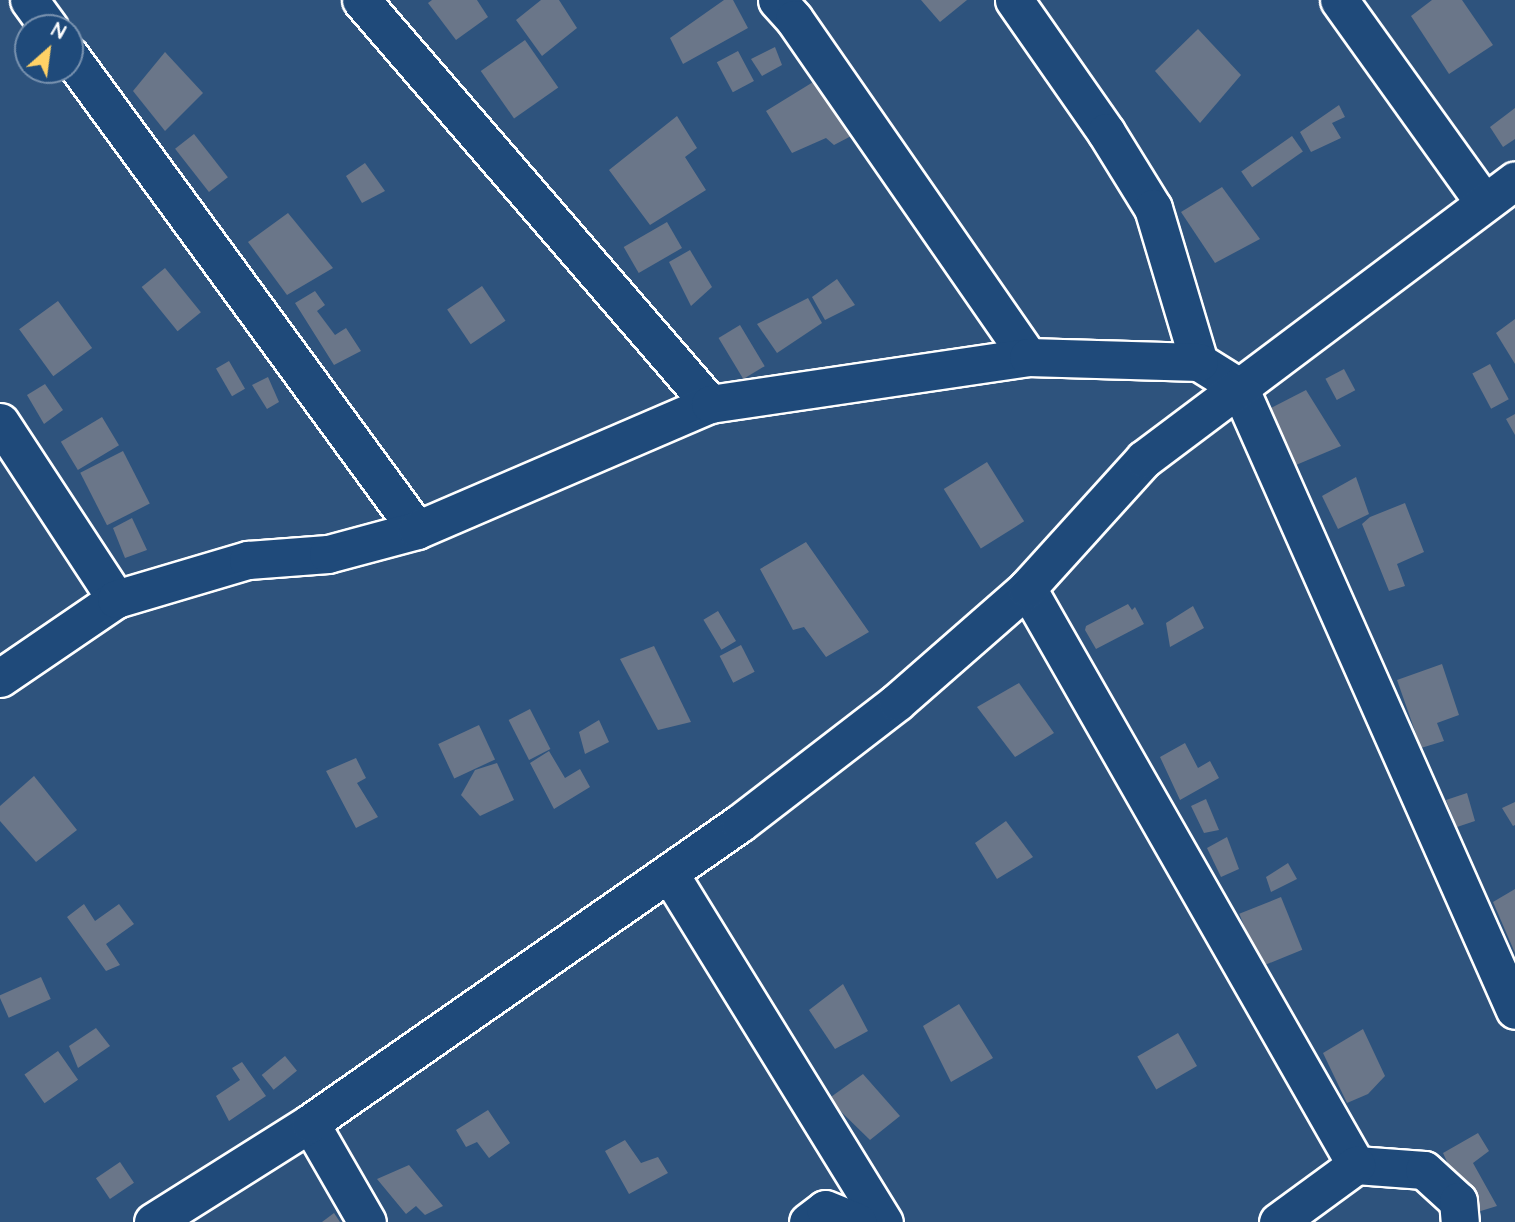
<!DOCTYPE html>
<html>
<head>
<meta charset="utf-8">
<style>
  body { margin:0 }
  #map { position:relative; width:1515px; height:1222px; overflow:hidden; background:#2e537d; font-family:"Architects Daughter",sans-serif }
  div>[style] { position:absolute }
  .building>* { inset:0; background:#6a7689; transform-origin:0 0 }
  .roads { filter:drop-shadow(2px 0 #fff) drop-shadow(-2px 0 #fff) drop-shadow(0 2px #fff) drop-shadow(0 -2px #fff) }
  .minor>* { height:37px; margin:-18.5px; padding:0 18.5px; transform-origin:18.5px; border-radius:18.5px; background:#1f4a7a }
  span { translate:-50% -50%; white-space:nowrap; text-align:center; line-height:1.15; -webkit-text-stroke:5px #1f4a7a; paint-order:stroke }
  .north { position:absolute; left:14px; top:14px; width:70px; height:70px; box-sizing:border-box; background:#1f4a7a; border:2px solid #7992af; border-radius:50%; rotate:28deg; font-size:19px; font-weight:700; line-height:28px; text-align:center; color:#fff }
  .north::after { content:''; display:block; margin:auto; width:24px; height:32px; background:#ffd166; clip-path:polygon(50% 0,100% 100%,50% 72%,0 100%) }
</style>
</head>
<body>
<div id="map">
  <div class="building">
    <div style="clip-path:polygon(432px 0,477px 0,488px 17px,456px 40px,428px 3px)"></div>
    <div style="clip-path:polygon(541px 0,559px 0,577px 28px,542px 56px,516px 20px)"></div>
    <div style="clip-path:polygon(724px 0,733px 0,748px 28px,683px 64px,670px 38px)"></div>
    <div style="clip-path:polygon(921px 0,967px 0,940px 22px)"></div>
    <div style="clip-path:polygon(1432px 0,1462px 0,1493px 45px,1449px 74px,1411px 16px)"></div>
    <div style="clip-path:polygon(1198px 29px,1241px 75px,1200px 123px,1155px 71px)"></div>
    <div style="left:525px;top:40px;width:58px;height:54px;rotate:55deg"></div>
    <div style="clip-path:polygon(775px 47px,782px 65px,762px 76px,751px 59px)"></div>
    <div style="left:738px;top:51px;width:34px;height:24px;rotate:62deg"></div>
    <div style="clip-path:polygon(165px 52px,203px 93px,165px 131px,133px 91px)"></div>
    <div style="clip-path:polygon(818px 79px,855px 134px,834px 145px,826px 138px,792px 153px,766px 111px)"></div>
    <div style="clip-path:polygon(1339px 105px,1345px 117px,1332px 123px,1341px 138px,1311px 152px,1300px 132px)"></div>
    <div style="clip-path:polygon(1515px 108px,1515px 139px,1503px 147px,1490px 127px)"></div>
    <div style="clip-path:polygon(677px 116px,697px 148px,685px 157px,706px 190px,650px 225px,609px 170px)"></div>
    <div style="left:194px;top:134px;width:55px;height:24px;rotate:52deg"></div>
    <div style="left:1292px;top:136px;width:19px;height:62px;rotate:55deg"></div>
    <div style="clip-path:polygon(365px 163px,385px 191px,362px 203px,346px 176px)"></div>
    <div style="clip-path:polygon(1222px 187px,1260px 239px,1215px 263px,1181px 212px)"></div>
    <div style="clip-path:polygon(288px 213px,333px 268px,287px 295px,248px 242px)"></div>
    <div style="left:667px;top:222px;width:30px;height:50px;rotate:60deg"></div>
    <div style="clip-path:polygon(690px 250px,712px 287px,691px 306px,669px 262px)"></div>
    <div style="left:165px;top:268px;width:57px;height:30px;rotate:51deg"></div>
    <div style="clip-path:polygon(837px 279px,855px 305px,825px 320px,812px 297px)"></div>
    <div style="left:482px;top:286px;width:42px;height:42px;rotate:56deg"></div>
    <div style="clip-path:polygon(315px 291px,325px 305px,317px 311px,335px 335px,346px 328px,361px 351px,334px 365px,295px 303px)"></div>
    <div style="clip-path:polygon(808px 298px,822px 323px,777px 353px,757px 324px)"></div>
    <div style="left:58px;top:301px;width:58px;height:48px;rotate:54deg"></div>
    <div style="clip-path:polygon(1515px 319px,1515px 364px,1496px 333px)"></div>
    <div style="left:740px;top:325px;width:48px;height:25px;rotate:59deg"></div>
    <div style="left:229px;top:361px;width:32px;height:15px;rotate:60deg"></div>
    <div style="left:1490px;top:364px;width:40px;height:20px;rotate:62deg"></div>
    <div style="left:1344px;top:369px;width:24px;height:21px;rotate:62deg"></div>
    <div style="clip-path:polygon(268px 377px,279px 402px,267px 409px,252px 385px)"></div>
    <div style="clip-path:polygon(45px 384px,63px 410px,44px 424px,27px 395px)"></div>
    <div style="clip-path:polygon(1306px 390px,1341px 446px,1296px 465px,1271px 408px)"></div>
    <div style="clip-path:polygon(1515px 414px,1515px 435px,1506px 419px)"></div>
    <div style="left:102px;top:417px;width:33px;height:48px;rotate:59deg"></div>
    <div style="left:123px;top:451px;width:59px;height:48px;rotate:63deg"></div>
    <div style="left:987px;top:462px;width:70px;height:51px;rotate:58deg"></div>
    <div style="clip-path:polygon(1356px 477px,1369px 514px,1338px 529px,1322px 496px)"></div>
    <div style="clip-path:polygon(1405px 503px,1424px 552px,1397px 564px,1405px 586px,1389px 591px,1362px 524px,1370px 517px)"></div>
    <div style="clip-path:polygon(132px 518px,147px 550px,125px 558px,113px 528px)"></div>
    <div style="clip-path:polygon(806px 542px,869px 632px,826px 657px,804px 627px,793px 630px,760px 569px)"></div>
    <div style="clip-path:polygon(1128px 604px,1132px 610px,1135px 607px,1144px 624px,1096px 649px,1085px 630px,1086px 626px)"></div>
    <div style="clip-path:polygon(1193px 606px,1204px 628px,1170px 647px,1166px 623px)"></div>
    <div style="left:718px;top:611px;width:35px;height:17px;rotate:59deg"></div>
    <div style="left:741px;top:645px;width:30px;height:24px;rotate:63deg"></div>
    <div style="clip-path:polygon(654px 646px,691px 722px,658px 730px,620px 659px)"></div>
    <div style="clip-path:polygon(1442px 664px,1459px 715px,1437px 723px,1444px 741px,1421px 748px,1397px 680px)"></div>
    <div style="clip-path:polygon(1019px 683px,1054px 733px,1015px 757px,977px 707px)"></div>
    <div style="left:530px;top:709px;width:45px;height:24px;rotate:63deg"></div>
    <div style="clip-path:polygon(599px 720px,609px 742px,585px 754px,579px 732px)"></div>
    <div style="left:479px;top:725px;width:38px;height:45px;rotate:65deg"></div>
    <div style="clip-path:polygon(1185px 743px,1198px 768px,1210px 761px,1219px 778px,1180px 800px,1160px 757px)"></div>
    <div style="clip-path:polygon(549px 751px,565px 778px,580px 769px,590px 787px,554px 809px,530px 763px)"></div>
    <div style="clip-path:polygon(356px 758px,366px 778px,357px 783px,378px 817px,356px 828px,326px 771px)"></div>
    <div style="clip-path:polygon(497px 763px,514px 800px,480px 816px,461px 795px,475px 770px)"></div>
    <div style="clip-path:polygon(34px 776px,77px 830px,36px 862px,0 821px,0 806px)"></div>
    <div style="clip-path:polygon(1467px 793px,1475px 821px,1457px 827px,1446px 800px)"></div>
    <div style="clip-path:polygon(1206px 799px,1219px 830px,1204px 833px,1191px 806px)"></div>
    <div style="clip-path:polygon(1515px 802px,1515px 825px,1513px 826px,1502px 808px)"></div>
    <div style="clip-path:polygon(1006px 821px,1033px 857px,997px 879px,975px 843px)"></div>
    <div style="clip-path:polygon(1227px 837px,1239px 869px,1221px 877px,1207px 848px)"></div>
    <div style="clip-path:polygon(1288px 863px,1297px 879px,1271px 892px,1266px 877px)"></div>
    <div style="clip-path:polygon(1515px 889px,1515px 953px,1493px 902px)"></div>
    <div style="left:1281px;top:897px;width:57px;height:45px;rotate:68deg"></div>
    <div style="clip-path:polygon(84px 904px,95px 921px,119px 904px,134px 924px,106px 944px,120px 965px,106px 971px,67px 917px)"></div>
    <div style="left:41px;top:977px;width:24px;height:46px;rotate:66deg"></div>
    <div style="clip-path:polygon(843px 984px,868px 1031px,835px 1049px,809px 1010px)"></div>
    <div style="clip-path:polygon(959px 1004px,993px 1058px,951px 1082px,923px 1026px)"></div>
    <div style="clip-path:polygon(96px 1028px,110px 1046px,78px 1068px,69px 1046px)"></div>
    <div style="clip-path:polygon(1363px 1029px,1385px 1076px,1368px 1094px,1347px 1103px,1323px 1053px)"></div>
    <div style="left:1178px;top:1033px;width:38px;height:47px;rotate:60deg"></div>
    <div style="left:58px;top:1051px;width:35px;height:41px;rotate:55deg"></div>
    <div style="left:285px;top:1056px;width:19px;height:30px;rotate:51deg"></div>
    <div style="clip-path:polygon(242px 1062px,266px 1096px,229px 1121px,216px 1096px,240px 1080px,232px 1068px)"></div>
    <div style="clip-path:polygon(863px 1074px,900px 1116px,870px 1140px,828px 1099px)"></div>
    <div style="clip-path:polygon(488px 1110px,510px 1143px,489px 1158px,477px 1142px,466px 1147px,456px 1130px)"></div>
    <div style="clip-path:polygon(1478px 1133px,1489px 1151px,1473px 1163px,1497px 1206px,1471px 1214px,1443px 1153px)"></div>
    <div style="clip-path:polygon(625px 1140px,641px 1163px,658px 1157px,668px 1173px,629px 1194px,605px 1151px)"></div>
    <div style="left:120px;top:1162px;width:25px;height:29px;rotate:56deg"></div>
    <div style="clip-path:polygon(409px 1165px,443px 1206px,425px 1215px,416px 1206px,406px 1214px,377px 1179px)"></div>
    <div style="clip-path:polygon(334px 1213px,340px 1222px,322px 1222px)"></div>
  </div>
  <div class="roads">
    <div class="minor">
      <div style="left:29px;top:0;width:34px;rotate:54deg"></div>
      <div style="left:361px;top:0;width:534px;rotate:49.18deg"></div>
      <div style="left:777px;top:0;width:25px;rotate:48deg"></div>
      <div style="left:794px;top:19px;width:411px;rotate:55.3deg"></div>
      <div style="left:1014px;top:0;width:161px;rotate:55.1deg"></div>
      <div style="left:1106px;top:132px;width:89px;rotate:58.3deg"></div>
      <div style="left:1153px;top:208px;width:161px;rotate:73.4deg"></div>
      <div style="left:1199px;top:362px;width:47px;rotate:32deg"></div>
      <div style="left:1239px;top:387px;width:681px;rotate:66.11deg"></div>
      <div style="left:1339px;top:0;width:247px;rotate:54.4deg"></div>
      <div style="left:70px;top:56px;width:587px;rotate:53.79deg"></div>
      <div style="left:0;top:422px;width:212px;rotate:56.8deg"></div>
      <div style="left:1027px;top:588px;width:664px;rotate:60.31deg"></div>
      <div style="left:1356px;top:1165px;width:68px;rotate:4.2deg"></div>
      <div style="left:1424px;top:1170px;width:46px;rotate:42.4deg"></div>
      <div style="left:1458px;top:1201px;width:21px;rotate:85deg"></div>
      <div style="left:0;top:678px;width:140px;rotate:-34.3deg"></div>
      <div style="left:116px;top:599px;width:138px;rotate:-16.5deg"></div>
      <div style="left:248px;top:560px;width:80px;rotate:-4.3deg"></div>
      <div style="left:328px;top:554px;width:92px;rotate:-15.1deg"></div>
      <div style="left:417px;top:530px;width:319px;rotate:-23.3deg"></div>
      <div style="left:710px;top:404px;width:321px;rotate:-8.4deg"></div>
      <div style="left:1028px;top:357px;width:171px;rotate:1.7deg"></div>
      <div style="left:669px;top:873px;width:410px;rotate:58.4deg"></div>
      <div style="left:310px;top:1123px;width:114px;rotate:60.1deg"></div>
      <div style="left:153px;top:1222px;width:186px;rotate:-32.2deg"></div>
      <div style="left:310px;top:1123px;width:524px;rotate:-34.9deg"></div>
      <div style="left:740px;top:823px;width:198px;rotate:-37.6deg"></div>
      <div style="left:897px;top:702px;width:173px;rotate:-41.2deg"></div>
      <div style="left:1027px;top:588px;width:174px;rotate:-47.8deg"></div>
      <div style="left:1144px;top:459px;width:464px;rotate:-36.9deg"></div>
      <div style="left:808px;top:1222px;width:21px;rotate:-37deg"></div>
      <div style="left:825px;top:1209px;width:35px;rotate:22deg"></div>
      <div style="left:1278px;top:1222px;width:97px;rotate:-36.2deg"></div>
    </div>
  </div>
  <div class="north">N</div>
</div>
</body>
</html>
